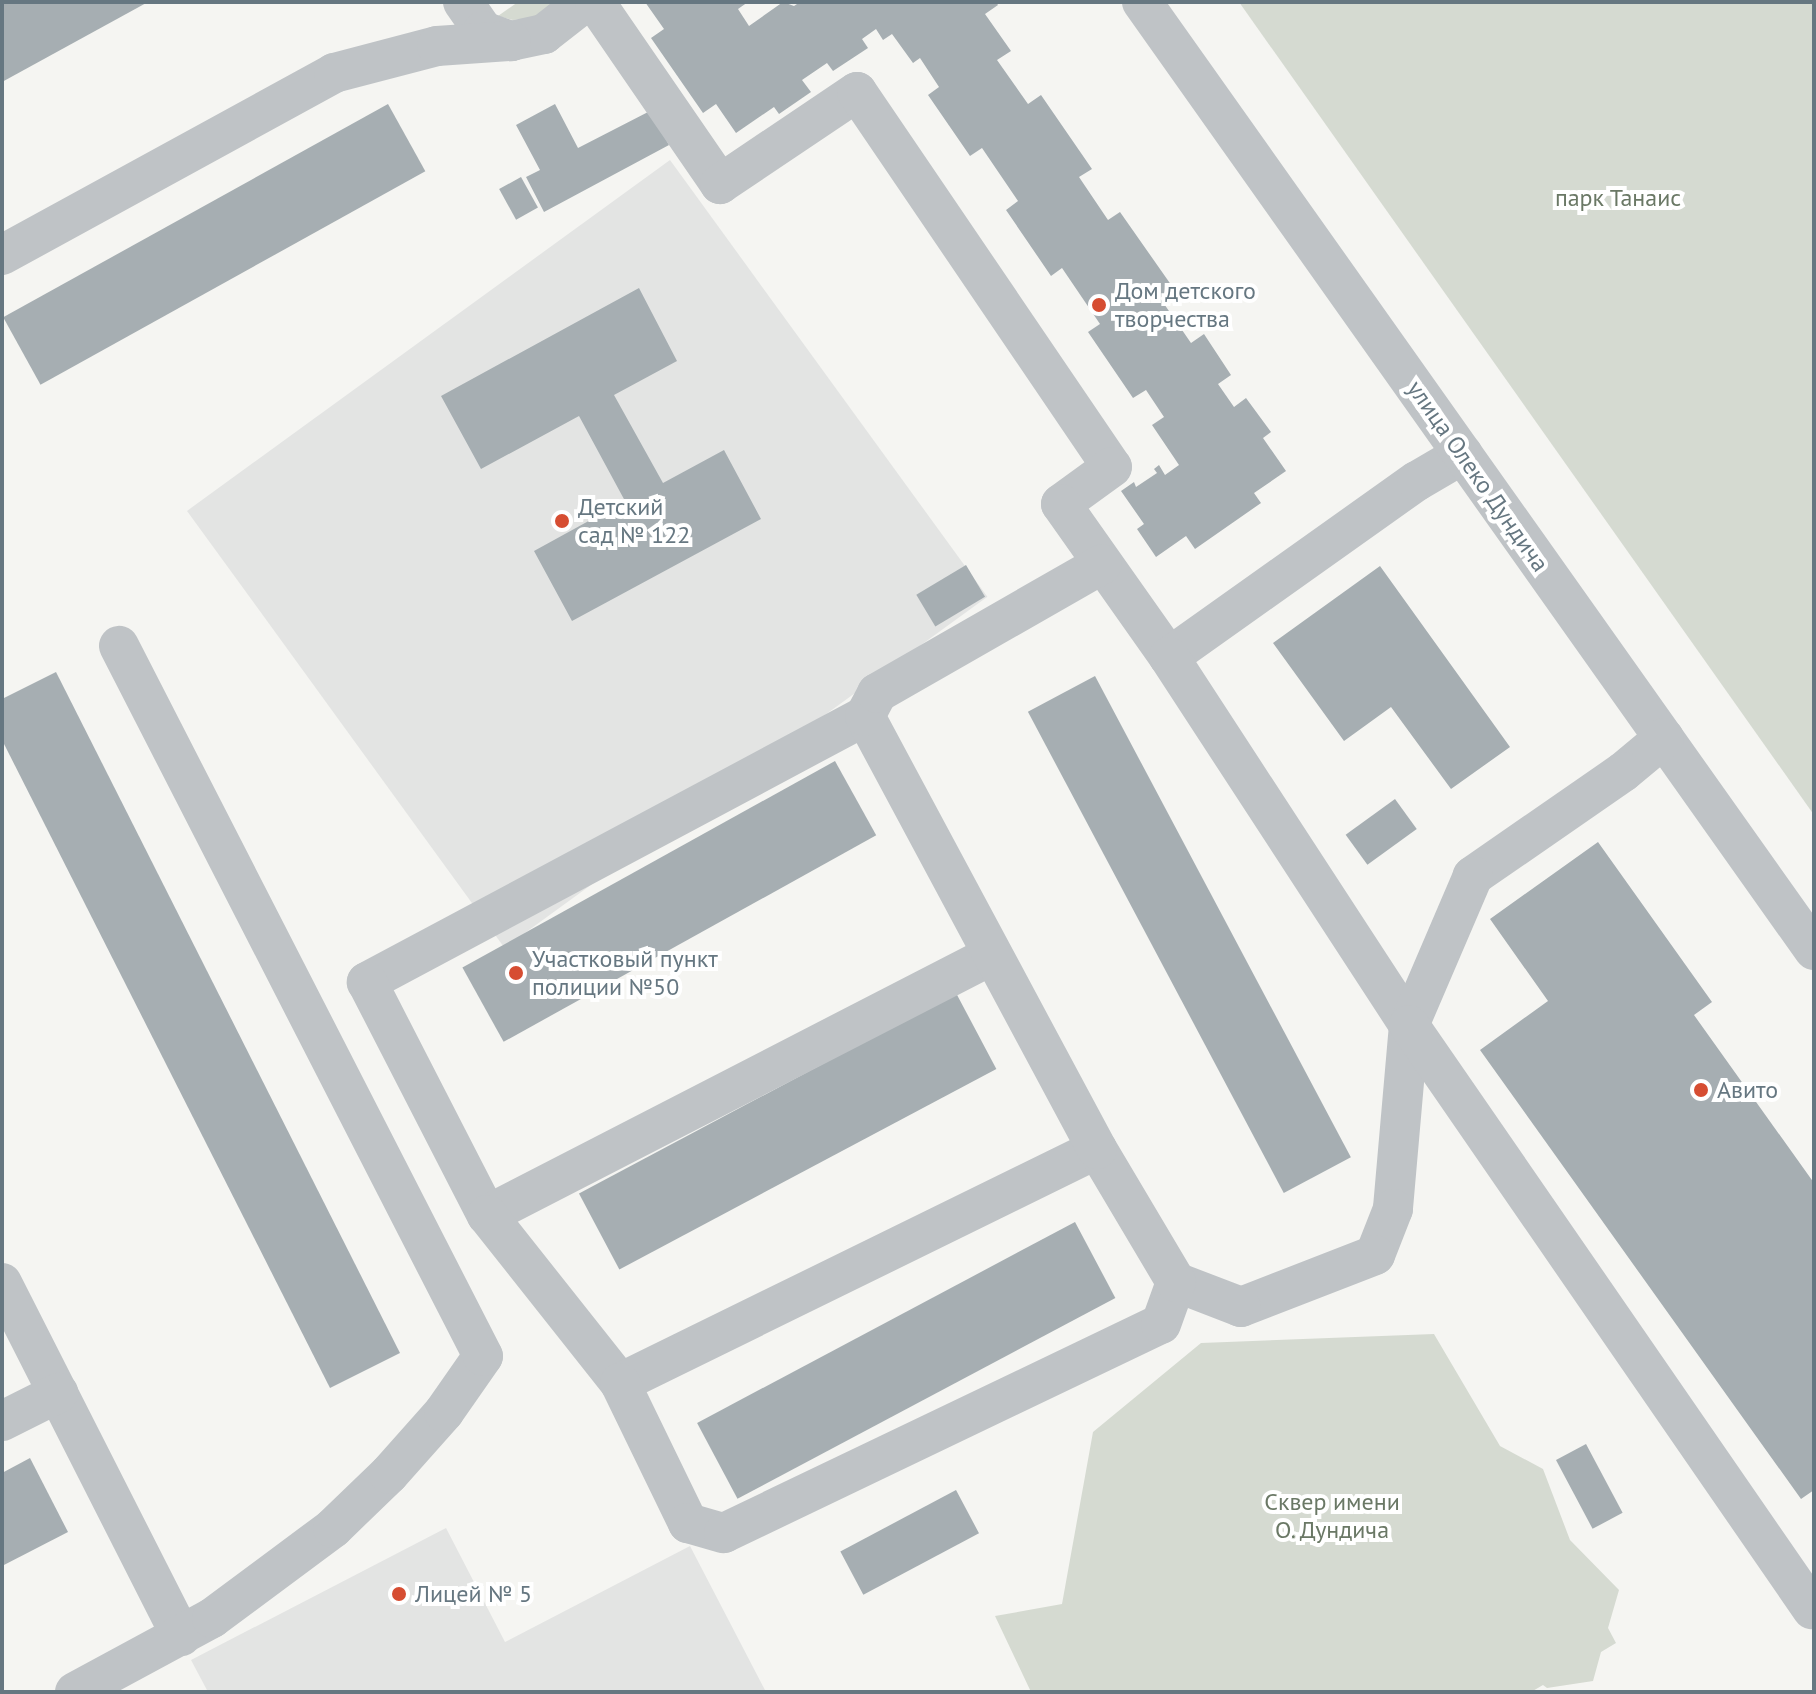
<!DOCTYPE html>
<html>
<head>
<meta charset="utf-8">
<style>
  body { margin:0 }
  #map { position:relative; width:1816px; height:1694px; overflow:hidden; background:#f5f5f2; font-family:"PT Sans",sans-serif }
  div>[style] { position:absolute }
  .built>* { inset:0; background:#e3e4e3; transform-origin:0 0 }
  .green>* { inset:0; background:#d5dad1 }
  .building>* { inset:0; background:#a6aeb2; transform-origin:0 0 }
  .minor>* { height:40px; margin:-20px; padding:0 20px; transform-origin:20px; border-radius:20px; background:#bfc3c6 }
  .dots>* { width:22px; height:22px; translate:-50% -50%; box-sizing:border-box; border:4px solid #fff; border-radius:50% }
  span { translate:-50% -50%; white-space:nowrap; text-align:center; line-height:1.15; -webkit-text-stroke:8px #fff; paint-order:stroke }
  .park-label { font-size:24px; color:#6a7865 }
  .poi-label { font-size:24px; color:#667781 }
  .left { translate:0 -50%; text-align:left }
  .street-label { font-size:24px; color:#667781 }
  .frame { position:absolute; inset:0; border:4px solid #667781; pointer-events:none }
</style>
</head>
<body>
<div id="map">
  <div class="built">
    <div style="left:670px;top:160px;width:540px;height:597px;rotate:54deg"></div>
    <div style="clip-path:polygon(446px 1528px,505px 1642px,690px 1546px,766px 1692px,208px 1692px,191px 1660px)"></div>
  </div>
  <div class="green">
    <div style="clip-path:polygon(518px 2px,577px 2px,560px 15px,513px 20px,498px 16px)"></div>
    <div style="clip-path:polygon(1239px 2px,1814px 2px,1814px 815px)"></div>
    <div style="clip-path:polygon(1434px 1334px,1500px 1446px,1543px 1469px,1570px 1540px,1619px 1590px,1608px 1628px,1616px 1643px,1601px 1652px,1593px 1681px,1547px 1688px,1543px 1685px,1531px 1692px,1031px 1692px,995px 1616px,1062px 1604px,1093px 1432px,1201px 1343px)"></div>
  </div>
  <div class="building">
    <div style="clip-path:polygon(2px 2px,148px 2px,2px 82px)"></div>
    <div style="clip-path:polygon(645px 2px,748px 2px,738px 9px,749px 26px,783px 2px,794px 6px,800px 2px,996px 2px,998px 5px,985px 14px,1011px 51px,997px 60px,1028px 104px,1041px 95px,1092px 169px,1079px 177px,1108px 220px,1120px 212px,1174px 289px,1160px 298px,1191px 343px,1204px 334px,1231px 375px,1218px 384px,1234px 407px,1246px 398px,1271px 432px,1263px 438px,1286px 471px,1254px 493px,1261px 503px,1195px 549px,1186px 536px,1156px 557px,1137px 529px,1144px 524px,1121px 491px,1134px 482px,1136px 487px,1157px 473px,1154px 469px,1159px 465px,1165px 475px,1179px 465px,1152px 425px,1164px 417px,1146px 390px,1133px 398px,1088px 332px,1100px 324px,1062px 268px,1051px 276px,1006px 210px,1018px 201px,982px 148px,970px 156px,928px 95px,939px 87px,920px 58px,913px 63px,892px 34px,883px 40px,876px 29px,862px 39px,868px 48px,833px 71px,827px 63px,802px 80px,811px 92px,779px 114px,774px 107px,736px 133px,716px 104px,703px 113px,651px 38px,664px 29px)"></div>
    <div style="left:388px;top:104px;width:77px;height:440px;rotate:61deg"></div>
    <div style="clip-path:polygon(555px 104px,578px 148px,650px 111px,669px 145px,544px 212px,526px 177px,540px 170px,516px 125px)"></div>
    <div style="left:521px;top:177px;width:35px;height:25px;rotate:61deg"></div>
    <div style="clip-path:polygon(639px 288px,677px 361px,614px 395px,663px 483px,724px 450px,761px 519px,572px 621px,534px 551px,625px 501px,579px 416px,481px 469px,441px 396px)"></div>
    <div style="left:966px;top:565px;width:37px;height:58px;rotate:59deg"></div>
    <div style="clip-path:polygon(1380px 566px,1510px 747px,1451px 789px,1391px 707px,1344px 741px,1273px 643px)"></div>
    <div style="clip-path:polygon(56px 672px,400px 1353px,330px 1388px,2px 740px,2px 699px)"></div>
    <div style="left:1095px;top:676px;width:545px;height:76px;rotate:62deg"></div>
    <div style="left:835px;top:761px;width:85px;height:426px;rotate:61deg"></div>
    <div style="left:1395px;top:799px;width:37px;height:61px;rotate:54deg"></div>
    <div style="clip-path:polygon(1598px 842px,1712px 1002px,1694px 1015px,1814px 1183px,1814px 1490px,1801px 1499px,1480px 1050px,1548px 1001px,1490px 919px)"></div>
    <div style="left:956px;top:993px;width:86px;height:427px;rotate:62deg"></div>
    <div style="left:1075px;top:1222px;width:86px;height:428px;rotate:62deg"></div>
    <div style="left:1586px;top:1444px;width:78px;height:34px;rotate:62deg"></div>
    <div style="clip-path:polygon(30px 1458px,68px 1532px,2px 1566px,2px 1473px)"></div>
    <div style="left:956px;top:1490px;width:49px;height:131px;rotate:62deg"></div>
  </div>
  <div class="minor">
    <div style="left:463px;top:2px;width:35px;rotate:55deg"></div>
    <div style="left:483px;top:31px;width:30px;rotate:20deg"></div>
    <div style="left:511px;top:41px;width:34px;rotate:-12deg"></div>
    <div style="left:544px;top:34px;width:52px;rotate:-38deg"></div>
    <div style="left:595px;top:2px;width:221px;rotate:55.5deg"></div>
    <div style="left:720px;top:184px;width:165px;rotate:-33.9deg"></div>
    <div style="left:857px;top:92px;width:453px;rotate:55.8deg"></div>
    <div style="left:1112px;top:467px;width:63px;rotate:144deg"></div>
    <div style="left:1061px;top:504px;width:187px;rotate:54.8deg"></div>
    <div style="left:1169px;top:657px;width:304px;rotate:-35.4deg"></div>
    <div style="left:1417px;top:481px;width:53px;rotate:-30.4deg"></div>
    <div style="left:1142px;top:2px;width:1162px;rotate:54.67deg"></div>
    <div style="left:2px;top:255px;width:379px;rotate:-28.7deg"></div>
    <div style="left:334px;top:73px;width:106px;rotate:-14.7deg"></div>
    <div style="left:437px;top:46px;width:74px;rotate:-3.9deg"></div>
    <div style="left:1169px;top:657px;width:439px;rotate:56.9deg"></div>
    <div style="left:1409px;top:1025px;width:185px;rotate:95deg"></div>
    <div style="left:1393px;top:1209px;width:49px;rotate:111.4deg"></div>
    <div style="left:1375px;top:1255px;width:144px;rotate:158.8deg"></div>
    <div style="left:1241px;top:1307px;width:70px;rotate:-159deg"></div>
    <div style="left:865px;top:716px;width:565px;rotate:151.89deg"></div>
    <div style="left:367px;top:982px;width:262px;rotate:62.8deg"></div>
    <div style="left:487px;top:1215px;width:568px;rotate:-27.24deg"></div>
    <div style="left:1664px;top:738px;width:53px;rotate:140.3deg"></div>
    <div style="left:1623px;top:772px;width:183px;rotate:145.3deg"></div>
    <div style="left:1473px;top:876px;width:162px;rotate:113.2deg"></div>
    <div style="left:1409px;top:1025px;width:710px;rotate:55.39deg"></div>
    <div style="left:487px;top:1215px;width:214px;rotate:51.6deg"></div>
    <div style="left:620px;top:1383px;width:531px;rotate:-26.13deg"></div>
    <div style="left:2px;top:1283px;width:396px;rotate:63.1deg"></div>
    <div style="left:620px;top:1383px;width:156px;rotate:64.1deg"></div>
    <div style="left:688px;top:1523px;width:37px;rotate:16deg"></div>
    <div style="left:724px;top:1533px;width:484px;rotate:-25.6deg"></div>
    <div style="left:1161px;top:1324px;width:45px;rotate:-70.3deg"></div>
    <div style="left:1176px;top:1282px;width:155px;rotate:-120.7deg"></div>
    <div style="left:1097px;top:1149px;width:491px;rotate:-118.2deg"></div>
    <div style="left:865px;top:716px;width:26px;rotate:-62deg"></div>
    <div style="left:877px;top:693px;width:259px;rotate:-29.8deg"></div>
    <div style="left:2px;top:1421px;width:63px;rotate:-26.6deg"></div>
    <div style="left:75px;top:1692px;width:156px;rotate:-28.4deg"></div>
    <div style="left:212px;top:1618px;width:151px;rotate:-36.6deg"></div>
    <div style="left:333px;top:1528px;width:78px;rotate:-44deg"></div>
    <div style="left:389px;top:1474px;width:83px;rotate:-48.4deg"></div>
    <div style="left:444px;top:1412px;width:68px;rotate:-55.1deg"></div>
    <div style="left:483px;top:1356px;width:798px;rotate:-117.14deg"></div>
  </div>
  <div class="dots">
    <div style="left:1099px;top:305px;background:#d64d32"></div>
    <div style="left:562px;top:521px;background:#d64d32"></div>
    <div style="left:516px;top:973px;background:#d64d32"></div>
    <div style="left:1701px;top:1090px;background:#d64d32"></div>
    <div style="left:399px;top:1594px;background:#d64d32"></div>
  </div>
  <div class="park-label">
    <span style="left:1618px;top:198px">парк Танаис</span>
    <span style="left:1332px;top:1516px">Сквер имени<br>О. Дундича</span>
  </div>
  <div class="poi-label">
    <span class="left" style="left:1115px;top:305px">Дом детского<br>творчества</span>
    <span class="left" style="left:578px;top:521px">Детский<br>сад № 122</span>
    <span class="left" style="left:532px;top:973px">Участковый пункт<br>полиции №50</span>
    <span class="left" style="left:1717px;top:1090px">Авито</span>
    <span class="left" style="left:415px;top:1594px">Лицей № 5</span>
  </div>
  <div class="street-label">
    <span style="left:1478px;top:476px;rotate:55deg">улица Олеко Дундича</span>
  </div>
  <div class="frame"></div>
</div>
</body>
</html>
